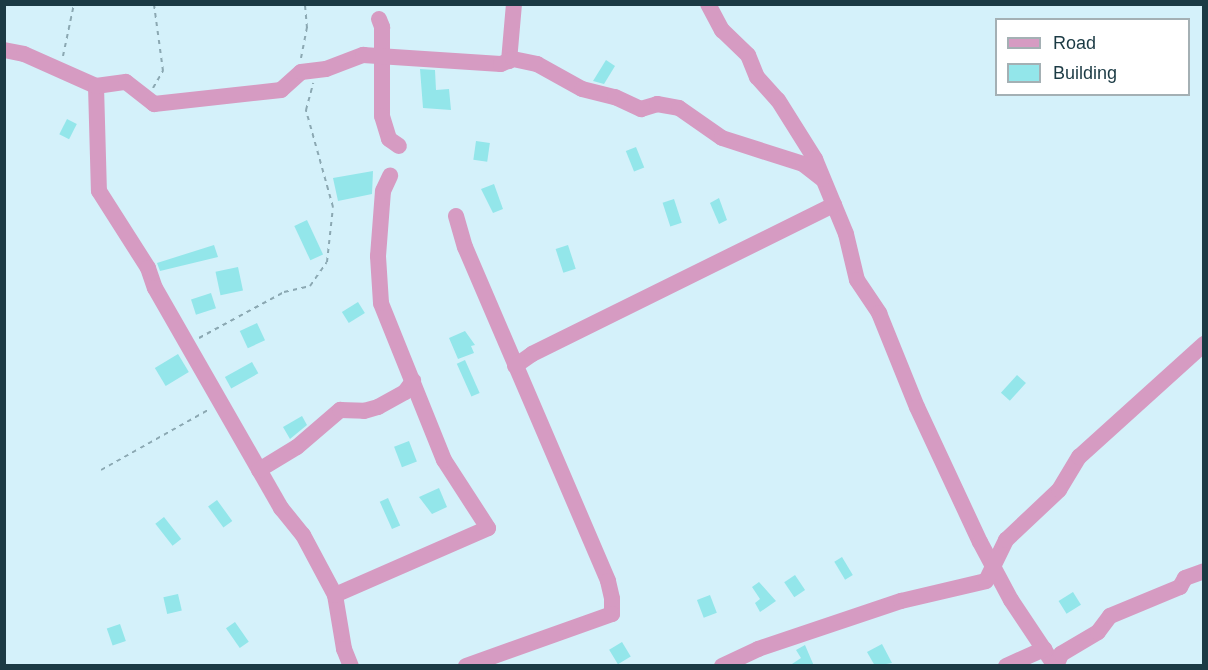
<!DOCTYPE html>
<html>
<head>
<meta charset="utf-8">
<style>
  body { margin:0 }
  #map { position:relative; width:1208px; height:670px; overflow:hidden; background:#d4f1fa; font-family:Arial,sans-serif }
  div>[style] { position:absolute }
  .building>* { inset:0; background:#93e6ea; transform-origin:0 0 }
  .path>* { height:2px; margin-top:-1px; transform-origin:0; background:repeating-linear-gradient(90deg,#8ba8b2 0 4.5px,transparent 0 9px) }
  .minor>* { height:16px; margin:-8px; padding:0 8px; transform-origin:8px; border-radius:8px; background:#d69bc2 }
  span { translate:-50% -50%; white-space:nowrap; text-align:center; line-height:1.15; -webkit-text-stroke:6px #fff; paint-order:stroke }
  .frame { position:absolute; inset:0; border:6px solid #1b3a44; pointer-events:none }
  .legend { position:absolute; left:995px; top:18px; width:195px; height:78px; box-sizing:border-box; background:#fff; border:2px solid #a4b0b4; margin:0; padding:8px 10px; list-style:none; font-size:18px; color:#1b3a44 }
  .legend li { display:flex; align-items:center; gap:12px; height:30px }
  .legend b { width:30px; border:2px solid #a4b0b4 }
</style>
</head>
<body>
<div id="map">
  <div class="building">
    <div style="clip-path:polygon(606px 60px,615px 66px,604px 84px,593px 81px)"></div>
    <div style="clip-path:polygon(420px 69px,435px 70px,436px 90px,449px 89px,451px 110px,423px 108px)"></div>
    <div style="left:67px;top:119px;width:11px;height:17px;rotate:27deg"></div>
    <div style="left:476px;top:141px;width:14px;height:19px;rotate:8deg"></div>
    <div style="left:636px;top:147px;width:22px;height:11px;rotate:68deg"></div>
    <div style="clip-path:polygon(373px 171px,372px 194px,338px 201px,333px 178px)"></div>
    <div style="clip-path:polygon(494px 184px,503px 209px,493px 213px,481px 189px)"></div>
    <div style="clip-path:polygon(719px 198px,727px 220px,719px 224px,710px 203px)"></div>
    <div style="left:674px;top:199px;width:25px;height:12px;rotate:72deg"></div>
    <div style="left:307px;top:220px;width:38px;height:14px;rotate:65deg"></div>
    <div style="clip-path:polygon(214px 245px,218px 257px,160px 271px,157px 263px)"></div>
    <div style="left:568px;top:245px;width:25px;height:13px;rotate:72deg"></div>
    <div style="left:238px;top:267px;width:24px;height:23px;rotate:78deg"></div>
    <div style="left:211px;top:293px;width:16px;height:21px;rotate:72deg"></div>
    <div style="left:358px;top:302px;width:13px;height:19px;rotate:58deg"></div>
    <div style="left:257px;top:323px;width:19px;height:19px;rotate:65deg"></div>
    <div style="clip-path:polygon(465px 331px,475px 345px,471px 346px,474px 353px,458px 359px,449px 338px)"></div>
    <div style="left:178px;top:354px;width:21px;height:27px;rotate:59deg"></div>
    <div style="left:465px;top:360px;width:36px;height:9px;rotate:66deg"></div>
    <div style="left:252px;top:362px;width:13px;height:31px;rotate:61deg"></div>
    <div style="left:1017px;top:375px;width:12px;height:24px;rotate:42deg"></div>
    <div style="clip-path:polygon(302px 416px,307px 425px,290px 439px,283px 427px)"></div>
    <div style="left:409px;top:441px;width:22px;height:16px;rotate:69deg"></div>
    <div style="clip-path:polygon(439px 488px,447px 507px,432px 514px,419px 497px)"></div>
    <div style="left:388px;top:498px;width:30px;height:9px;rotate:66deg"></div>
    <div style="left:217px;top:500px;width:26px;height:11px;rotate:54deg"></div>
    <div style="left:164px;top:517px;width:28px;height:11px;rotate:52deg"></div>
    <div style="left:842px;top:557px;width:21px;height:9px;rotate:59deg"></div>
    <div style="left:795px;top:575px;width:18px;height:13px;rotate:56deg"></div>
    <div style="clip-path:polygon(759px 582px,776px 601px,760px 612px,755px 603px,760px 599px,752px 587px)"></div>
    <div style="left:1073px;top:592px;width:15px;height:17px;rotate:58deg"></div>
    <div style="left:178px;top:594px;width:17px;height:15px;rotate:77deg"></div>
    <div style="left:710px;top:595px;width:19px;height:14px;rotate:69deg"></div>
    <div style="left:235px;top:622px;width:24px;height:11px;rotate:55deg"></div>
    <div style="left:120px;top:624px;width:18px;height:14px;rotate:71deg"></div>
    <div style="left:622px;top:642px;width:17px;height:15px;rotate:59deg"></div>
    <div style="clip-path:polygon(882px 644px,892px 663px,875px 666px,867px 652px)"></div>
    <div style="clip-path:polygon(805px 645px,814px 666px,789px 666px,801px 658px,796px 650px)"></div>
  </div>
  <div class="path">
    <div style="left:63px;top:56px;width:53px;rotate:-78.1deg"></div>
    <div style="left:301px;top:58px;width:31px;rotate:-79deg"></div>
    <div style="left:307px;top:28px;width:24px;rotate:-95deg"></div>
    <div style="left:153px;top:88px;width:20px;rotate:-60deg"></div>
    <div style="left:163px;top:71px;width:68px;rotate:-97.7deg"></div>
    <div style="left:199px;top:338px;width:97px;rotate:-28.4deg"></div>
    <div style="left:284px;top:292px;width:27px;rotate:-13deg"></div>
    <div style="left:310px;top:286px;width:29px;rotate:-55deg"></div>
    <div style="left:327px;top:262px;width:55px;rotate:-83.8deg"></div>
    <div style="left:333px;top:207px;width:101px;rotate:-105.6deg"></div>
    <div style="left:306px;top:110px;width:28px;rotate:-75deg"></div>
    <div style="left:101px;top:470px;width:123px;rotate:-29.3deg"></div>
  </div>
  <div class="minor">
    <div style="left:708px;top:4px;width:30px;rotate:62deg"></div>
    <div style="left:722px;top:30px;width:36px;rotate:44deg"></div>
    <div style="left:748px;top:55px;width:24px;rotate:68deg"></div>
    <div style="left:757px;top:77px;width:31px;rotate:48deg"></div>
    <div style="left:778px;top:100px;width:70px;rotate:57.9deg"></div>
    <div style="left:815px;top:159px;width:81px;rotate:67.5deg"></div>
    <div style="left:846px;top:234px;width:47px;rotate:76.6deg"></div>
    <div style="left:857px;top:280px;width:40px;rotate:56deg"></div>
    <div style="left:879px;top:313px;width:101px;rotate:68deg"></div>
    <div style="left:917px;top:407px;width:149px;rotate:65deg"></div>
    <div style="left:980px;top:542px;width:66px;rotate:61.9deg"></div>
    <div style="left:1011px;top:600px;width:79px;rotate:56.3deg"></div>
    <div style="left:379px;top:19px;width:9px;rotate:69deg"></div>
    <div style="left:382px;top:27px;width:89px;rotate:90deg"></div>
    <div style="left:382px;top:116px;width:24px;rotate:73deg"></div>
    <div style="left:389px;top:139px;width:12px;rotate:35deg"></div>
    <div style="left:4px;top:50px;width:20px;rotate:11deg"></div>
    <div style="left:24px;top:54px;width:79px;rotate:24deg"></div>
    <div style="left:96px;top:86px;width:105px;rotate:88.4deg"></div>
    <div style="left:99px;top:191px;width:91px;rotate:57.5deg"></div>
    <div style="left:148px;top:268px;width:21px;rotate:71deg"></div>
    <div style="left:155px;top:288px;width:254px;rotate:60.2deg"></div>
    <div style="left:281px;top:508px;width:35px;rotate:51deg"></div>
    <div style="left:303px;top:535px;width:68px;rotate:61.9deg"></div>
    <div style="left:335px;top:595px;width:55px;rotate:80.5deg"></div>
    <div style="left:344px;top:649px;width:18px;rotate:68deg"></div>
    <div style="left:509px;top:61px;width:57px;rotate:-85deg"></div>
    <div style="left:96px;top:86px;width:30px;rotate:-8deg"></div>
    <div style="left:126px;top:82px;width:36px;rotate:38deg"></div>
    <div style="left:154px;top:104px;width:128px;rotate:-6.3deg"></div>
    <div style="left:281px;top:90px;width:27px;rotate:-42deg"></div>
    <div style="left:301px;top:72px;width:25px;rotate:-7deg"></div>
    <div style="left:326px;top:69px;width:40px;rotate:-21deg"></div>
    <div style="left:363px;top:55px;width:138px;rotate:3.7deg"></div>
    <div style="left:501px;top:64px;width:13px;rotate:-23deg"></div>
    <div style="left:513px;top:59px;width:25px;rotate:12deg"></div>
    <div style="left:537px;top:64px;width:51px;rotate:29.1deg"></div>
    <div style="left:582px;top:89px;width:34px;rotate:14deg"></div>
    <div style="left:615px;top:97px;width:29px;rotate:25deg"></div>
    <div style="left:641px;top:109px;width:17px;rotate:-17deg"></div>
    <div style="left:657px;top:104px;width:22px;rotate:10deg"></div>
    <div style="left:679px;top:108px;width:52px;rotate:34.9deg"></div>
    <div style="left:722px;top:138px;width:85px;rotate:17.8deg"></div>
    <div style="left:803px;top:164px;width:24px;rotate:38deg"></div>
    <div style="left:456px;top:216px;width:32px;rotate:74deg"></div>
    <div style="left:465px;top:247px;width:363px;rotate:66.8deg"></div>
    <div style="left:608px;top:581px;width:18px;rotate:77deg"></div>
    <div style="left:612px;top:599px;width:15px;rotate:90deg"></div>
    <div style="left:612px;top:614px;width:155px;rotate:160.4deg"></div>
    <div style="left:515px;top:366px;width:21px;rotate:-35deg"></div>
    <div style="left:532px;top:354px;width:337px;rotate:-26.3deg"></div>
    <div style="left:259px;top:470px;width:44px;rotate:-31.2deg"></div>
    <div style="left:297px;top:447px;width:57px;rotate:-40.7deg"></div>
    <div style="left:340px;top:410px;width:24px;rotate:2deg"></div>
    <div style="left:364px;top:411px;width:15px;rotate:-16deg"></div>
    <div style="left:378px;top:407px;width:31px;rotate:-29deg"></div>
    <div style="left:405px;top:392px;width:14px;rotate:-54deg"></div>
    <div style="left:335px;top:595px;width:167px;rotate:-23.6deg"></div>
    <div style="left:488px;top:528px;width:81px;rotate:-122.9deg"></div>
    <div style="left:444px;top:460px;width:169px;rotate:-111.9deg"></div>
    <div style="left:381px;top:303px;width:47px;rotate:-93.7deg"></div>
    <div style="left:378px;top:256px;width:65px;rotate:-85.6deg"></div>
    <div style="left:383px;top:191px;width:17px;rotate:-65deg"></div>
    <div style="left:722px;top:666px;width:40px;rotate:-25deg"></div>
    <div style="left:758px;top:649px;width:151px;rotate:-18.6deg"></div>
    <div style="left:901px;top:601px;width:87px;rotate:-13.2deg"></div>
    <div style="left:986px;top:581px;width:46px;rotate:-64deg"></div>
    <div style="left:1006px;top:540px;width:73px;rotate:-43.3deg"></div>
    <div style="left:1059px;top:490px;width:39px;rotate:-59deg"></div>
    <div style="left:1079px;top:457px;width:169px;rotate:-42.1deg"></div>
    <div style="left:1006px;top:666px;width:42px;rotate:-24.1deg"></div>
    <div style="left:1056px;top:666px;width:13px;rotate:-67deg"></div>
    <div style="left:1061px;top:654px;width:43px;rotate:-30.7deg"></div>
    <div style="left:1098px;top:632px;width:20px;rotate:-53deg"></div>
    <div style="left:1110px;top:616px;width:76px;rotate:-22.5deg"></div>
    <div style="left:1180px;top:587px;width:10px;rotate:-61deg"></div>
    <div style="left:1185px;top:578px;width:20px;rotate:-20deg"></div>
  </div>
  <div class="frame"></div>
  <ul class="legend">
  <li><b style="height:8px;background:#d69bc2"></b>Road</li>
  <li><b style="height:16px;background:#93e6ea"></b>Building</li>
  </ul>
</div>
</body>
</html>
